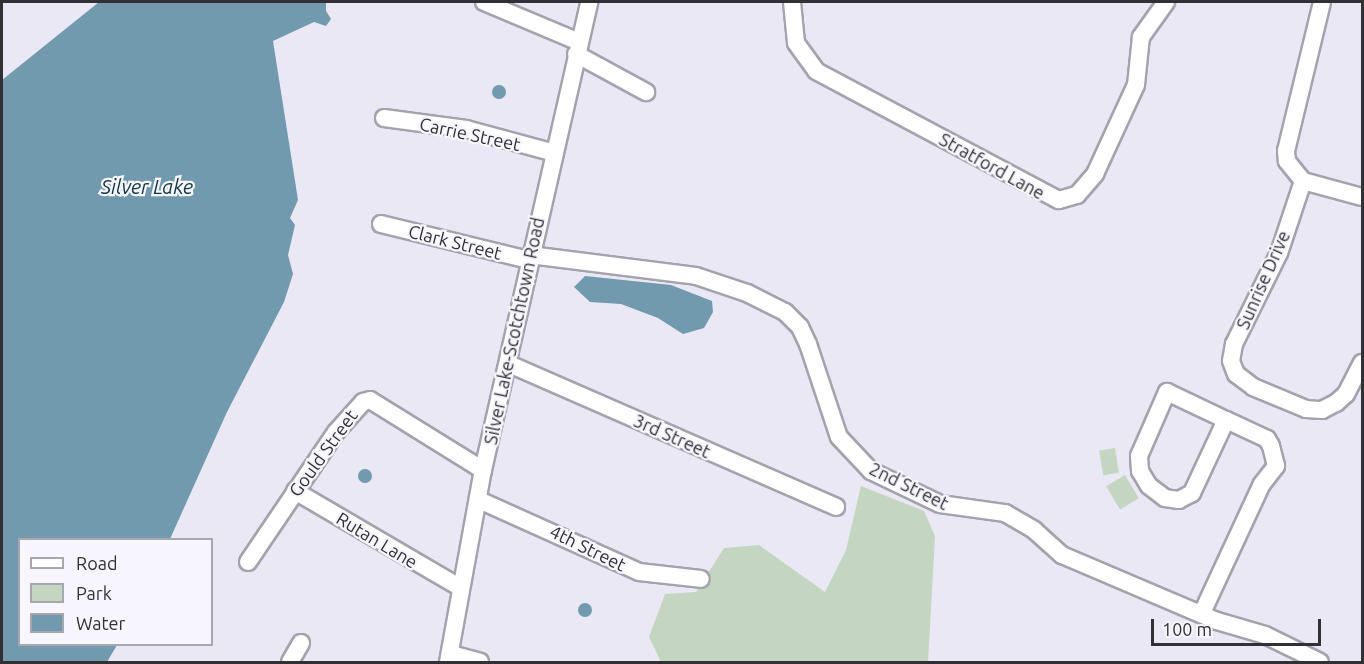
<!DOCTYPE html>
<html>
<head>
<meta charset="utf-8">
<style>
  body { margin:0 }
  #map { position:relative; width:1364px; height:664px; overflow:hidden; background:#e9e8f4; font-family:Ubuntu,sans-serif }
  div>[style] { position:absolute }
  .green>* { inset:0; background:#c4d6c1; transform-origin:0 0 }
  .water>* { inset:0; background:#729aae }
  .round { border-radius:50% }
  .roads { filter:drop-shadow(2px 0 #a4a3ad) drop-shadow(-2px 0 #a4a3ad) drop-shadow(0 2px #a4a3ad) drop-shadow(0 -2px #a4a3ad) }
  .minor>* { height:16px; margin:-8px; padding:0 8px; transform-origin:8px; border-radius:8px; background:#fff }
  span { translate:-50% -50%; white-space:nowrap; text-align:center; line-height:1.15; -webkit-text-stroke:4.5px #f7f6ff; paint-order:stroke }
  .street-label { font-size:18px; color:#313135 }
  .water-label { font-size:20px; color:#113545; font-style:italic }
  .frame { position:absolute; inset:0; border:3px solid #313135; pointer-events:none }
  .legend { position:absolute; left:18px; top:538px; width:195px; height:108px; box-sizing:border-box; background:#f7f6ff; border:2px solid #a8a7ae; margin:0; padding:8px 10px; list-style:none; font-size:18px; color:#313135 }
  .legend li { display:flex; align-items:center; gap:12px; height:30px }
  .legend b { width:30px; border:2px solid #a8a7ae }
  .scale { position:absolute; left:1151px; top:619px; width:170px; height:27px; box-sizing:border-box; border:3px solid #313135; border-top:0; padding-left:8px; font-size:18px; line-height:21px; white-space:nowrap; color:#313135; -webkit-text-stroke:4px #f7f6ff; paint-order:stroke }
</style>
</head>
<body>
<div id="map">
  <div class="green">
    <div style="left:1115px;top:448px;width:25px;height:16px;rotate:81deg"></div>
    <div style="left:1125px;top:475px;width:27px;height:22px;rotate:59deg"></div>
    <div style="clip-path:polygon(861px 486px,924px 511px,935px 536px,928px 662px,661px 662px,649px 637px,665px 594px,696px 592px,724px 548px,759px 545px,825px 592px,846px 550px)"></div>
  </div>
  <div class="water">
    <div style="clip-path:polygon(99px 2px,326px 2px,326px 11px,331px 19px,326px 26px,314px 22px,273px 41px,298px 200px,290px 218px,295px 225px,288px 255px,293px 274px,284px 302px,227px 412px,170px 539px,20px 540px,20px 644px,117px 645px,107px 662px,2px 662px,2px 80px)"></div>
    <div class="round" style="left:492px;top:85px;width:14px;height:14px"></div>
    <div style="clip-path:polygon(585px 276px,671px 285px,712px 301px,713px 312px,704px 328px,683px 334px,658px 318px,621px 304px,590px 302px,574px 287px)"></div>
    <div class="round" style="left:358px;top:469px;width:14px;height:14px"></div>
    <div class="round" style="left:578px;top:603px;width:14px;height:14px"></div>
  </div>
  <div class="roads">
    <div class="minor">
      <div style="left:484px;top:2px;width:103px;rotate:22.8deg"></div>
      <div style="left:792px;top:2px;width:41px;rotate:84.4deg"></div>
      <div style="left:796px;top:43px;width:34px;rotate:54deg"></div>
      <div style="left:816px;top:71px;width:275px;rotate:28deg"></div>
      <div style="left:1059px;top:200px;width:19px;rotate:-16deg"></div>
      <div style="left:1077px;top:195px;width:28px;rotate:-49deg"></div>
      <div style="left:1095px;top:174px;width:98px;rotate:-65.3deg"></div>
      <div style="left:1136px;top:85px;width:48px;rotate:-84.1deg"></div>
      <div style="left:1141px;top:37px;width:43px;rotate:-54.5deg"></div>
      <div style="left:576px;top:54px;width:80px;rotate:28.5deg"></div>
      <div style="left:384px;top:118px;width:83px;rotate:7.6deg"></div>
      <div style="left:466px;top:129px;width:92px;rotate:15.1deg"></div>
      <div style="left:1303px;top:181px;width:76px;rotate:108.4deg"></div>
      <div style="left:1279px;top:253px;width:102px;rotate:116.3deg"></div>
      <div style="left:1234px;top:344px;width:17px;rotate:100deg"></div>
      <div style="left:1231px;top:361px;width:14px;rotate:69deg"></div>
      <div style="left:1236px;top:374px;width:21px;rotate:37deg"></div>
      <div style="left:1253px;top:387px;width:57px;rotate:22.5deg"></div>
      <div style="left:1306px;top:409px;width:16px;rotate:4deg"></div>
      <div style="left:1322px;top:410px;width:16px;rotate:-27deg"></div>
      <div style="left:1336px;top:403px;width:13px;rotate:-42deg"></div>
      <div style="left:1346px;top:394px;width:35px;rotate:-63deg"></div>
      <div style="left:1303px;top:181px;width:26px;rotate:-129deg"></div>
      <div style="left:1287px;top:161px;width:10px;rotate:-96deg"></div>
      <div style="left:1286px;top:151px;width:153px;rotate:-76.4deg"></div>
      <div style="left:1303px;top:181px;width:61px;rotate:15.2deg"></div>
      <div style="left:381px;top:224px;width:152px;rotate:13.7deg"></div>
      <div style="left:530px;top:255px;width:167px;rotate:7.2deg"></div>
      <div style="left:696px;top:276px;width:54px;rotate:18.4deg"></div>
      <div style="left:747px;top:293px;width:42px;rotate:26.6deg"></div>
      <div style="left:785px;top:312px;width:21px;rotate:45deg"></div>
      <div style="left:800px;top:327px;width:19px;rotate:65deg"></div>
      <div style="left:808px;top:344px;width:98px;rotate:71.6deg"></div>
      <div style="left:839px;top:437px;width:47px;rotate:46.7deg"></div>
      <div style="left:871px;top:471px;width:76px;rotate:25.6deg"></div>
      <div style="left:940px;top:504px;width:66px;rotate:7.9deg"></div>
      <div style="left:1005px;top:513px;width:34px;rotate:30deg"></div>
      <div style="left:1034px;top:530px;width:38px;rotate:42deg"></div>
      <div style="left:1062px;top:555px;width:168px;rotate:23.1deg"></div>
      <div style="left:1217px;top:621px;width:50px;rotate:16.3deg"></div>
      <div style="left:1265px;top:635px;width:61px;rotate:26.1deg"></div>
      <div style="left:509px;top:364px;width:357px;rotate:23.6deg"></div>
      <div style="left:295px;top:491px;width:192px;rotate:30.3deg"></div>
      <div style="left:479px;top:500px;width:175px;rotate:24.2deg"></div>
      <div style="left:639px;top:572px;width:62px;rotate:6.4deg"></div>
      <div style="left:248px;top:562px;width:157px;rotate:-55.9deg"></div>
      <div style="left:336px;top:432px;width:40px;rotate:-48deg"></div>
      <div style="left:363px;top:402px;width:7px;rotate:-16deg"></div>
      <div style="left:370px;top:400px;width:133px;rotate:31.8deg"></div>
      <div style="left:1202px;top:613px;width:142px;rotate:-65.1deg"></div>
      <div style="left:1262px;top:484px;width:23px;rotate:-52deg"></div>
      <div style="left:1276px;top:466px;width:21px;rotate:-104deg"></div>
      <div style="left:1271px;top:446px;width:8px;rotate:-120deg"></div>
      <div style="left:1267px;top:439px;width:45px;rotate:-155.1deg"></div>
      <div style="left:1226px;top:420px;width:81px;rotate:115deg"></div>
      <div style="left:1192px;top:493px;width:15px;rotate:152deg"></div>
      <div style="left:1179px;top:500px;width:14px;rotate:-172deg"></div>
      <div style="left:1165px;top:498px;width:20px;rotate:-143deg"></div>
      <div style="left:1149px;top:486px;width:17px;rotate:-121deg"></div>
      <div style="left:1140px;top:471px;width:15px;rotate:-94deg"></div>
      <div style="left:1139px;top:456px;width:70px;rotate:-66.4deg"></div>
      <div style="left:1167px;top:392px;width:65px;rotate:25.4deg"></div>
      <div style="left:451px;top:654px;width:30px;rotate:15deg"></div>
      <div style="left:290px;top:662px;width:22px;rotate:-60deg"></div>
      <div style="left:448px;top:662px;width:195px;rotate:-79.7deg"></div>
      <div style="left:483px;top:470px;width:480px;rotate:-77.2deg"></div>
    </div>
  </div>
  <div class="street-label">
    <span style="left:470px;top:134px;rotate:12deg">Carrie Street</span>
    <span style="left:992px;top:166px;rotate:29deg">Stratford Lane</span>
    <span style="left:455px;top:242px;rotate:14deg">Clark Street</span>
    <span style="left:1263px;top:280px;rotate:-66deg">Sunrise Drive</span>
    <span style="left:514px;top:331px;rotate:-78deg">Silver Lake-Scotchtown Road</span>
    <span style="left:672px;top:436px;rotate:24deg">3rd Street</span>
    <span style="left:323px;top:453px;rotate:-54deg">Gould Street</span>
    <span style="left:909px;top:486px;rotate:26deg">2nd Street</span>
    <span style="left:377px;top:540px;rotate:31deg">Rutan Lane</span>
    <span style="left:588px;top:548px;rotate:26deg">4th Street</span>
  </div>
  <div class="water-label">
    <span style="left:147px;top:186px">Silver Lake</span>
  </div>
  <div class="frame"></div>
  <ul class="legend">
  <li><b style="height:8px;background:#fff"></b>Road</li>
  <li><b style="height:16px;background:#c4d6c1"></b>Park</li>
  <li><b style="height:16px;background:#729aae"></b>Water</li>
  </ul>
  <div class="scale">100 m</div>
</div>
</body>
</html>
